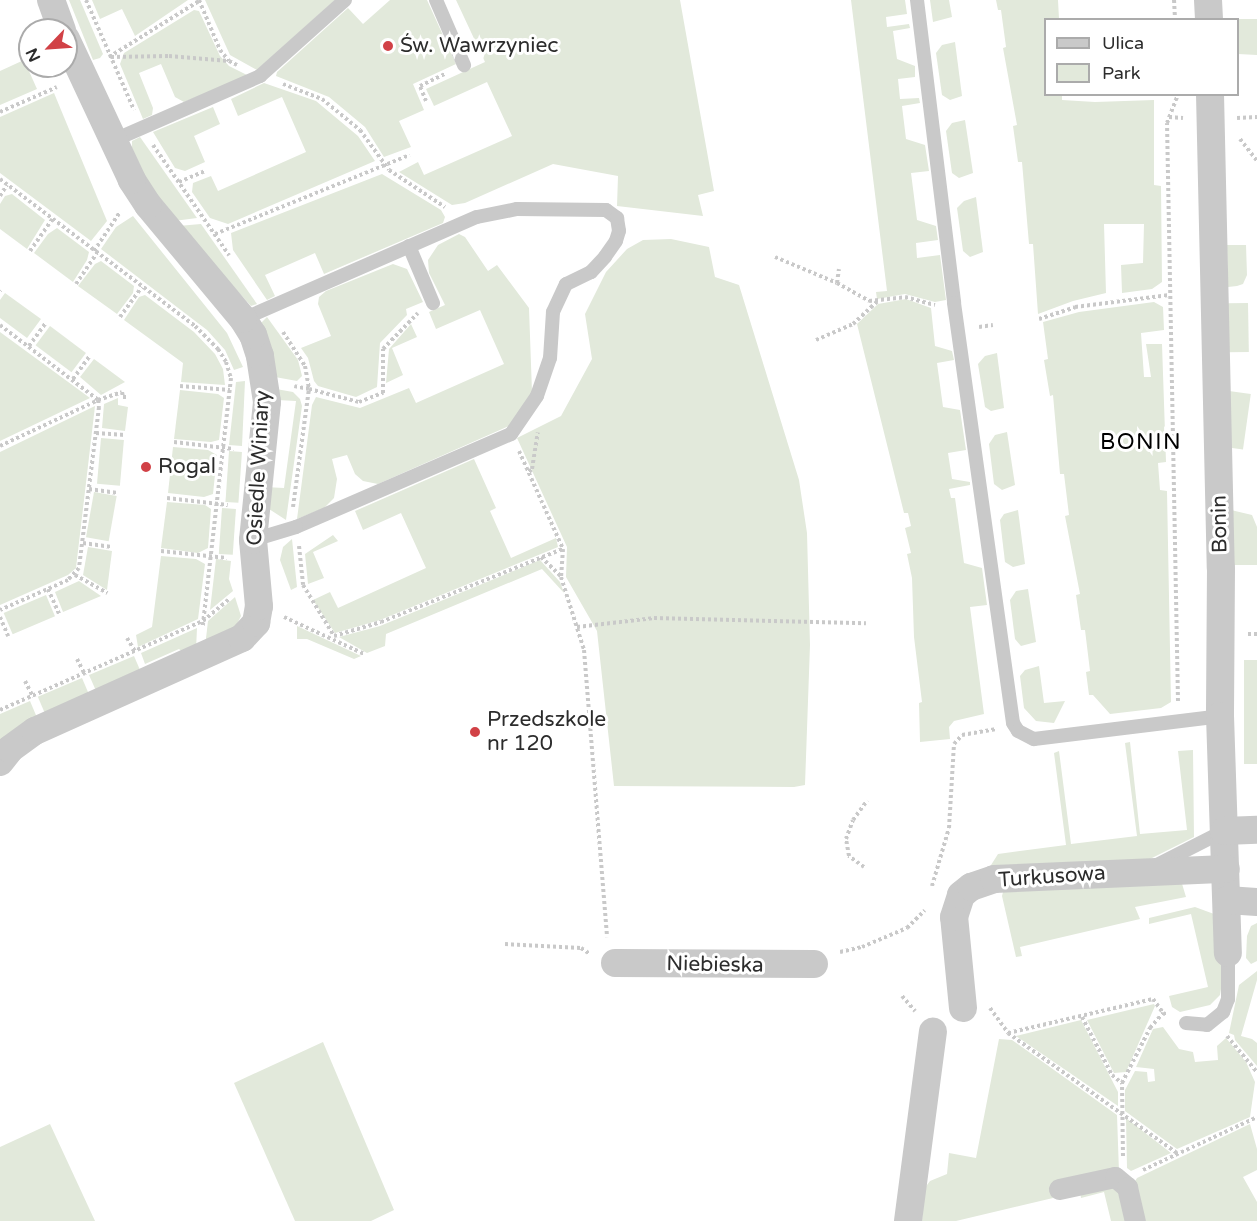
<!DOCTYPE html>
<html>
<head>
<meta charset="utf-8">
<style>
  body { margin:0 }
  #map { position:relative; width:1257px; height:1221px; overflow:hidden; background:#fff; font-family:"Varela Round",sans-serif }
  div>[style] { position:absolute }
  .green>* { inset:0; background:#e2e9db; transform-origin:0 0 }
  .path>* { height:4px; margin-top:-2px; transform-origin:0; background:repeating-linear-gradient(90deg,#c9c9c9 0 3px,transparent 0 6px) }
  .service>* { height:14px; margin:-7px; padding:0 7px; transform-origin:7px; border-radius:7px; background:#c9c9c9 }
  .pedestrian>* { height:21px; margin:-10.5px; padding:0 10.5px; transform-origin:10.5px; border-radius:10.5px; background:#c9c9c9 }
  .minor>* { height:28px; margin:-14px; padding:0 14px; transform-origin:14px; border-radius:14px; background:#c9c9c9 }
  .dots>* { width:16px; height:16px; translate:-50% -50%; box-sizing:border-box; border:3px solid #fff; border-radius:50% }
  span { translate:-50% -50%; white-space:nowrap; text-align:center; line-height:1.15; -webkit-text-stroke:6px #fff; paint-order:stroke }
  .poi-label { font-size:21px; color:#2c2c2c }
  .left { translate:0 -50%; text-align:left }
  .street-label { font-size:21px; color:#2c2c2c }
  .neighbourhood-label { font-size:22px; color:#000; letter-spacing:1.5px }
  .legend { position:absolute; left:1044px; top:18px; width:195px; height:78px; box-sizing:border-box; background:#fff; border:2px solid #ababab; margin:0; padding:8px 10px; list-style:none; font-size:18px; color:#2c2c2c }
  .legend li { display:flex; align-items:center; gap:12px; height:30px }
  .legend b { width:30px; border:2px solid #ababab }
  .north { position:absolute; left:18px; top:18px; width:60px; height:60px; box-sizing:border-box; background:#fff; border:2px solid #ababab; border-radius:50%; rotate:245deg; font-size:16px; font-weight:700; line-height:24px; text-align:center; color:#2c2c2c }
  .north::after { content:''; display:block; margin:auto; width:21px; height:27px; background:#d14146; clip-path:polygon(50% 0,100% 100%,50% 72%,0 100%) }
</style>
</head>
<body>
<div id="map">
  <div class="green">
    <div style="clip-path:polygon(69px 0,80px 0,103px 54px,100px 58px,93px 60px)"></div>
    <div style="clip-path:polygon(92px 0,188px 0,135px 36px,122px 9px,100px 19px)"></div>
    <div style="clip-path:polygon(205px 0,335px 0,257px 70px,230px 55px)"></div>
    <div style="clip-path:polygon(390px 0,427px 0,456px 64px,413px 84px,424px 110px,399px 121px,411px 147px,384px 157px,365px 127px,329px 97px,276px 76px,277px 72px,348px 8px,363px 24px)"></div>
    <div style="clip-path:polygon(456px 0,680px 0,714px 191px,698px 195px,703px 216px,617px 206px,618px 176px,553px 164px,465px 203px,452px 205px,399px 172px,418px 162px,424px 175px,512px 136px,487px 82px,434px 106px,426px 89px,485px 62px)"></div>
    <div style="clip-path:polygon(851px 0,905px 0,907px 14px,886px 17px,887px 27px,909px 24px,910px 28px,893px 31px,897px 59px,915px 66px,915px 77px,898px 79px,900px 99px,919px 98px,920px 103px,902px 106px,906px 139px,925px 145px,929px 171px,911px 173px,917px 220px,936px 226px,938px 240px,916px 243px,917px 258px,940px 255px,946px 300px,935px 302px,905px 294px,877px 299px,876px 292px,887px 291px)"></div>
    <div style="clip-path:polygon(930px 0,949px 0,952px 17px,933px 22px)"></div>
    <div style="clip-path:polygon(996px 0,1058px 0,1059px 19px,1046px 20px,1046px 94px,1062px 95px,1062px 100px,1095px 102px,1154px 100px,1154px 185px,1161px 186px,1162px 282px,1152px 289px,1122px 293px,1121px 265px,1143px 263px,1144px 224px,1104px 224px,1106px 293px,1073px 301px,1038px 314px,1033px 244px,1029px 244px,1022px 162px,1018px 162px,1013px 126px,1017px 125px,1003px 48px,1006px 47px,1001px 10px,998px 10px)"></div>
    <div style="clip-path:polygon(194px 10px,199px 11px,220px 56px,229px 66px,249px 76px,184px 102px,175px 97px,161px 64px,139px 73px,153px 108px,152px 115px,143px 119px,120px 64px,124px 53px)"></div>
    <div style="clip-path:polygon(1232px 19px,1257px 19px,1257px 55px,1238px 54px,1238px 20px)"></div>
    <div style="clip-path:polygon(955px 42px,962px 96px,950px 100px,942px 95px,936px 53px,942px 45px)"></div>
    <div style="clip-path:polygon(24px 60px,37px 89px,0 105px,0 71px)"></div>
    <div style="clip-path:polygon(264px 83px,316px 101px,358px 136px,375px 161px,228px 224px,210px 218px,192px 192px,193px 183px,211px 176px,218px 191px,306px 152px,282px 97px,238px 116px,231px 99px)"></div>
    <div style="clip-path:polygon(54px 93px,107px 221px,91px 241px,0 173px,0 117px)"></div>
    <div style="clip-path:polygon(213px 107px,220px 124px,194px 136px,205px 162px,185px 171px,175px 168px,153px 132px)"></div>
    <div style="clip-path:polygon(965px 120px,973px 173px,959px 178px,952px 173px,946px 131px,952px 123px)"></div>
    <div style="clip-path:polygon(140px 137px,197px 218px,174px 221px,149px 185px,132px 148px,132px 141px)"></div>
    <div style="clip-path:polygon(382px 174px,441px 210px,445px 217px,443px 223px,324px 274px,315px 253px,265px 275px,275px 296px,267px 300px,233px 250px,231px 233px)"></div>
    <div style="clip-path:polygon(12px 194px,45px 220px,27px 249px,0 229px,0 204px,5px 196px)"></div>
    <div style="clip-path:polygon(976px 197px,983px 252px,970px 257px,963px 251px,957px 208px,964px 201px)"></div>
    <div style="clip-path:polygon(133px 216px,227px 333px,243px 367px,234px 370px,225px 350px,207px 330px,101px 249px,116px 227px)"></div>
    <div style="clip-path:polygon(201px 224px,257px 304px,251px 306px,178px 226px)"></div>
    <div style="clip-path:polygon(57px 228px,89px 252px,87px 260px,73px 282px,34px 253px,48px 234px)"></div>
    <div style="clip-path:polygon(459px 234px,465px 237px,488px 271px,497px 265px,529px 308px,532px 392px,511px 425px,378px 484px,363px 481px,355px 474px,347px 455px,332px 459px,337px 479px,334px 498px,324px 508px,297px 519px,312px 405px,316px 397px,360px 408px,409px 388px,416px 403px,504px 364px,480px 310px,436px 329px,429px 312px,445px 305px,429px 273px,428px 260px,438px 245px)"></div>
    <div style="clip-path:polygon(671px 239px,709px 247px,715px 277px,739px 285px,799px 480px,807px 533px,810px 645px,805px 785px,794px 787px,614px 786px,597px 631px,566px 577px,567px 547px,517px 438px,561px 416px,592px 359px,585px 314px,606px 272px,627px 249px,643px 240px)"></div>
    <div style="clip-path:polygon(1227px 245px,1246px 245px,1247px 275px,1243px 284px,1237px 286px,1228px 287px)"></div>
    <div style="clip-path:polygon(101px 261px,134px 286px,133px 293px,117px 314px,78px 286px,95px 264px)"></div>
    <div style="clip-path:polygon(393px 264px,407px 269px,423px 302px,406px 309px,407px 315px,380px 343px,377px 387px,356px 397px,318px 386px,314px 381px,308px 358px,301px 348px,331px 336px,318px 304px,319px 297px,326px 291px)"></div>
    <div style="clip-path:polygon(5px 293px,41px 319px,27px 338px,0 318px,0 300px)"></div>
    <div style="clip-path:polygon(145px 295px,194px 332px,215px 354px,223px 369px,225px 385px,181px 382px,183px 363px,124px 320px,139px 297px)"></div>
    <div style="clip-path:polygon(906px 299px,931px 308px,935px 346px,952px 351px,954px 360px,937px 363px,943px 407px,960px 410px,966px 450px,948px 453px,952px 479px,970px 482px,970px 485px,949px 489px,951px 498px,955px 498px,964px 563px,982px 568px,987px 605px,970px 607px,984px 714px,954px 721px,949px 727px,950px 739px,920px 742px,919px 703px,922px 702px,914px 637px,912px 578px,907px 554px,911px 553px,905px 528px,911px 526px,908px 513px,904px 513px,857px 324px,878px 304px)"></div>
    <div style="clip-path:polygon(1154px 302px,1163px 307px,1164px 330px,1141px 333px,1144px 377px,1151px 377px,1146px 344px,1162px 344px,1166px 462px,1158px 463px,1160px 490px,1167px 491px,1171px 702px,1161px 708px,1110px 714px,1093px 695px,1089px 695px,1086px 672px,1090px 671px,1085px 630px,1081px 630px,1076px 595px,1080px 594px,1065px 516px,1069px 515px,1064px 474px,1060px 474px,1053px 395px,1050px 396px,1044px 360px,1048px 359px,1043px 322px,1079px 312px)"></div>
    <div style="left:1248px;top:303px;width:49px;height:21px;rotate:89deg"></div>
    <div style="clip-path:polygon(267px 317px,298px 360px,302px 376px,297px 381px,275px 377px,260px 324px)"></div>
    <div style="clip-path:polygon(411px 324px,417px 337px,392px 348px,403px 375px,386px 383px,389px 349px)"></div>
    <div style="left:50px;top:326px;width:45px;height:24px;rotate:37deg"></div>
    <div style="clip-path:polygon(0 332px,90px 398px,0 441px)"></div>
    <div style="clip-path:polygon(997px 353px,1004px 408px,991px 411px,985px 407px,978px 364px,985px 356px)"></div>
    <div style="clip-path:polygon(94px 359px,125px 382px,101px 395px,80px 377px)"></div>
    <div style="clip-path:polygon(245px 381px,242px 446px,229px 445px,236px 382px)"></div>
    <div style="clip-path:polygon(276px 389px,293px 392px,300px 399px,302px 406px,286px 520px,269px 509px,265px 487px,284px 488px,296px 401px,277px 400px)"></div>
    <div style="clip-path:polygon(180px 390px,218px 394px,224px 398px,219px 440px,211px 442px,174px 439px)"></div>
    <div style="left:1229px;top:391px;width:22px;height:56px;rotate:8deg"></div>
    <div style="clip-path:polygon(118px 398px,118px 405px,128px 407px,125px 431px,102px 428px,104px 404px)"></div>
    <div style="clip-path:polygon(95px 406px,76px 568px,68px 575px,0 605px,0 452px)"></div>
    <div style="clip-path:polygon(1007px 432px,1015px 485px,1002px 490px,994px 484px,989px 444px,995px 435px)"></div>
    <div style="left:101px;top:438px;width:23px;height:46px;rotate:5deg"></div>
    <div style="clip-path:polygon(173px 447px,208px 450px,217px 455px,213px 494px,204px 497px,168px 493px)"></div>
    <div style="left:229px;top:451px;width:13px;height:51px;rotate:4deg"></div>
    <div style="clip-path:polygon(474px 459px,496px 508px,490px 511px,511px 558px,556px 538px,558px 547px,380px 620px,335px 633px,313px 600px,330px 592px,338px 608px,426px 568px,401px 513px,363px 530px,355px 511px)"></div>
    <div style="left:94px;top:492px;width:23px;height:46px;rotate:10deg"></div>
    <div style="clip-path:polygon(167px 502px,205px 505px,211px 509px,208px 548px,198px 553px,161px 548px)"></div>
    <div style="left:222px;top:508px;width:14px;height:46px;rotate:4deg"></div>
    <div style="clip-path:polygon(1018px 510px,1025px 564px,1013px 567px,1005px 562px,1000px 520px,1004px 514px)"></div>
    <div style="clip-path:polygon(1231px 510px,1252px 515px,1257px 527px,1257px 565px,1231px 565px)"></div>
    <div style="clip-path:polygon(333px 535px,338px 541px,313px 552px,324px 578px,308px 584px,305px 554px)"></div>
    <div style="clip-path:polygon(292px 539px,297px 587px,291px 590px,280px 560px,283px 547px)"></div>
    <div style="clip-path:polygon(88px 547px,112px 551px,107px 590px,83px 575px)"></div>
    <div style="clip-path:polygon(161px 556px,196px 559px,205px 564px,198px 619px,138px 647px,136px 635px,152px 627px)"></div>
    <div style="clip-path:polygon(216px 559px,231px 561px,229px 579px,233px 591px,210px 610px)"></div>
    <div style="clip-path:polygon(540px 560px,560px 582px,564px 593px,542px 569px,386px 634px,385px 646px,367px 653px,339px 637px,380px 626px)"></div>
    <div style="clip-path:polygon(79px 581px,101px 596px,63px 612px,55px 592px)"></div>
    <div style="clip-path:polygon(1028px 589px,1036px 642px,1021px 646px,1015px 639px,1010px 600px,1016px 591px)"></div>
    <div style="left:46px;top:595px;width:23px;height:46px;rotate:67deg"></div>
    <div style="clip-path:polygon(235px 597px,241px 616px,233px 632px,205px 647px,208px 621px)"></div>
    <div style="clip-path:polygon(297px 626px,361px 656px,354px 659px,307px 639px,297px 639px)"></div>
    <div style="clip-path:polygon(197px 628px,196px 650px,186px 655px,179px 649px,145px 664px,141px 653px)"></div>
    <div style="clip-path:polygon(134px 656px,140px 670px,97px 693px,89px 675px)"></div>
    <div style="left:1244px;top:660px;width:13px;height:104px"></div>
    <div style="clip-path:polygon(1039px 666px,1044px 703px,1065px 701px,1054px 723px,1036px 721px,1024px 708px,1020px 676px,1025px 670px)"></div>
    <div style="left:82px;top:678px;width:21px;height:48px;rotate:67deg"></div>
    <div style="clip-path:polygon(30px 701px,38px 720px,0 742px,0 714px)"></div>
    <div style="clip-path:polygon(1130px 742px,1140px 834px,1187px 830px,1178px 751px,1193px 750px,1194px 837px,1140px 864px,986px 873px,998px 854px,1066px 845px,1054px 753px,1059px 751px,1071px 844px,1137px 836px,1125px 743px)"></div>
    <div style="clip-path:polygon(1180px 877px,1186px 897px,1135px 907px,1140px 919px,1020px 947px,1022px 956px,1016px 957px,1002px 896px,1004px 888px)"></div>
    <div style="clip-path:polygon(1195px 907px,1214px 914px,1221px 929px,1221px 989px,1220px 995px,1210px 1005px,1180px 1012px,1172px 1007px,1169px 996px,1208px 987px,1191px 914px,1149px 924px,1149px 918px)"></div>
    <div style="clip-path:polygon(1257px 923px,1257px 961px,1251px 964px,1246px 958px,1247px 936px,1251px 926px)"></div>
    <div style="clip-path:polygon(1257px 971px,1257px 980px,1241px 1036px,1252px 1039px,1257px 1043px,1257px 1066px,1235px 1040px,1234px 1035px,1229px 1033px,1239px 985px)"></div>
    <div style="clip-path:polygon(1154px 1004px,1155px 1006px,1126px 1072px,1114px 1073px,1087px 1020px)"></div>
    <div style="clip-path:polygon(1081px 1020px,1118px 1092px,1118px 1106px,1016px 1036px)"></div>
    <div style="clip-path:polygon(1163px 1027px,1179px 1049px,1193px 1052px,1195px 1062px,1218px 1060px,1217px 1046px,1226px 1038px,1246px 1062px,1255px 1082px,1250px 1117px,1177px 1149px,1125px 1111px,1125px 1090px,1135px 1071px,1147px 1072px,1148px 1082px,1155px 1081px,1154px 1069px,1136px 1067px,1153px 1029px)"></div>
    <div style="clip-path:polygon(999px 1039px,1012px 1040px,1117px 1115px,1119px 1172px,1051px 1184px,1053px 1198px,956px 1221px,922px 1221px,924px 1189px,930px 1181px,947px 1174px,949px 1153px,976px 1158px)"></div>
    <div style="clip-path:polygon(323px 1042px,394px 1210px,371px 1221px,295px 1221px,234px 1083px)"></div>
    <div style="clip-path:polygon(1126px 1118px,1171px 1153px,1131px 1171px,1127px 1168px)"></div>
    <div style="clip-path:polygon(50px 1124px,95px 1221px,0 1221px,0 1147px)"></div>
    <div style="clip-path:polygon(1250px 1124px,1257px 1149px,1257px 1170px,1243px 1177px,1257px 1202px,1257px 1221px,1142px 1221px,1134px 1183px,1137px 1178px)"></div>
    <div style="clip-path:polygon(1112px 1188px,1118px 1192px,1127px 1221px,1111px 1221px,1104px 1192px,1081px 1198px,1080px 1191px)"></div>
  </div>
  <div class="path">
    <div style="left:86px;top:0;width:120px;rotate:66.4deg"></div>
    <div style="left:199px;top:0;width:54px;rotate:67.2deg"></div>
    <div style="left:220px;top:50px;width:14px;rotate:51deg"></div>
    <div style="left:229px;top:61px;width:9px;rotate:27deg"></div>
    <div style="left:1174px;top:0;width:20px;rotate:87deg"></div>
    <div style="left:109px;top:57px;width:106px;rotate:-31.9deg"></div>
    <div style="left:111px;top:57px;width:58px;rotate:-1deg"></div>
    <div style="left:169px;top:56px;width:60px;rotate:4.8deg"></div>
    <div style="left:283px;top:84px;width:42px;rotate:21deg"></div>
    <div style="left:322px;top:99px;width:49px;rotate:39.2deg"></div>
    <div style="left:360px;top:130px;width:49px;rotate:54.1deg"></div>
    <div style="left:389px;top:170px;width:67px;rotate:33.5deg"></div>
    <div style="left:426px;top:101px;width:16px;rotate:-112deg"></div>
    <div style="left:420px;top:86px;width:28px;rotate:-26deg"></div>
    <div style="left:0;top:112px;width:62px;rotate:-23.7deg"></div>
    <div style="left:1169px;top:117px;width:14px;rotate:4deg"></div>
    <div style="left:1237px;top:118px;width:20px;rotate:-3deg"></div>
    <div style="left:1240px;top:139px;width:28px;rotate:52deg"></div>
    <div style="left:153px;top:145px;width:134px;rotate:55.4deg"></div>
    <div style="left:0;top:179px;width:244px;rotate:37deg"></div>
    <div style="left:195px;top:326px;width:33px;rotate:45deg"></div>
    <div style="left:218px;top:349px;width:15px;rotate:58deg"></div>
    <div style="left:226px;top:362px;width:17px;rotate:73deg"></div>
    <div style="left:231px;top:378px;width:249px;rotate:96.5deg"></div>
    <div style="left:179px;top:182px;width:28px;rotate:-23deg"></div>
    <div style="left:0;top:196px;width:13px;rotate:-58deg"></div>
    <div style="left:215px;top:234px;width:210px;rotate:-22.1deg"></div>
    <div style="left:30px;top:251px;width:39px;rotate:-55deg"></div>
    <div style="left:94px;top:251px;width:47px;rotate:-56.3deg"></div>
    <div style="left:775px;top:257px;width:67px;rotate:22.8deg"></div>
    <div style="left:837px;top:283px;width:37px;rotate:29deg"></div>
    <div style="left:869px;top:301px;width:36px;rotate:-6deg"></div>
    <div style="left:905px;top:297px;width:31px;rotate:15deg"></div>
    <div style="left:837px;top:283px;width:14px;rotate:-82deg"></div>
    <div style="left:76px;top:284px;width:37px;rotate:-56deg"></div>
    <div style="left:0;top:291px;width:1px;rotate:-45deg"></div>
    <div style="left:120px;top:317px;width:37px;rotate:-54deg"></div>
    <div style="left:1039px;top:319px;width:38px;rotate:-18deg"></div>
    <div style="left:1075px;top:307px;width:95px;rotate:-7.3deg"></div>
    <div style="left:0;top:325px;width:123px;rotate:37.4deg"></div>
    <div style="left:98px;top:400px;width:25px;rotate:-18deg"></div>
    <div style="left:122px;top:392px;width:5px;rotate:79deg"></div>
    <div style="left:123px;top:397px;width:6px"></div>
    <div style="left:979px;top:327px;width:14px;rotate:-8deg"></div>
    <div style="left:283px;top:332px;width:40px;rotate:57.1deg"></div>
    <div style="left:305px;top:366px;width:23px;rotate:80deg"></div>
    <div style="left:309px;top:389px;width:15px;rotate:-169deg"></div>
    <div style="left:816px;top:340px;width:40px;rotate:-23.4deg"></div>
    <div style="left:853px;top:324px;width:33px;rotate:-43deg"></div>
    <div style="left:29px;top:346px;width:29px;rotate:-54deg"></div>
    <div style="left:73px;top:379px;width:29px;rotate:-54deg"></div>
    <div style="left:180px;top:386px;width:50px;rotate:4.6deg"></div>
    <div style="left:96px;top:433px;width:29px;rotate:4deg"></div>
    <div style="left:174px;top:442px;width:60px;rotate:6.7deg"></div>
    <div style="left:0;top:446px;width:108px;rotate:-25.1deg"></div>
    <div style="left:98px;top:400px;width:7px;rotate:82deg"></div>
    <div style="left:99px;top:407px;width:162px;rotate:97.1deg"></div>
    <div style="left:79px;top:568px;width:16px;rotate:133deg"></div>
    <div style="left:68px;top:580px;width:74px;rotate:156.2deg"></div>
    <div style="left:519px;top:451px;width:107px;rotate:65.8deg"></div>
    <div style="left:563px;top:549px;width:28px;rotate:94deg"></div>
    <div style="left:561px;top:577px;width:77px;rotate:72.5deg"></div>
    <div style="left:584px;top:650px;width:288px;rotate:85.4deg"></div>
    <div style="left:529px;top:472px;width:4px;rotate:-45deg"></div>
    <div style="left:532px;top:469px;width:37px;rotate:-81deg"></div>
    <div style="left:89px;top:489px;width:29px;rotate:8deg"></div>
    <div style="left:167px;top:498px;width:61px;rotate:6.5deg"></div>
    <div style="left:293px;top:507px;width:119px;rotate:-82.3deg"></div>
    <div style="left:309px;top:389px;width:52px;rotate:14.6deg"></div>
    <div style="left:359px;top:402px;width:26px;rotate:-21deg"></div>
    <div style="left:383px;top:393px;width:44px;rotate:-90deg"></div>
    <div style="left:383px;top:349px;width:50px;rotate:-45.8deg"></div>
    <div style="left:83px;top:543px;width:29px;rotate:8deg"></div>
    <div style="left:299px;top:546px;width:39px;rotate:84deg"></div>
    <div style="left:303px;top:585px;width:60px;rotate:58.7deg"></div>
    <div style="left:334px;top:636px;width:49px;rotate:-16.6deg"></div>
    <div style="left:381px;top:622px;width:196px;rotate:-21.9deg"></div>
    <div style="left:161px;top:551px;width:66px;rotate:6.1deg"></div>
    <div style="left:541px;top:557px;width:28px;rotate:44deg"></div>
    <div style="left:75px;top:575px;width:37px;rotate:29deg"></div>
    <div style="left:48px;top:589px;width:27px;rotate:66deg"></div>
    <div style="left:0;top:617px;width:21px;rotate:67deg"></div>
    <div style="left:284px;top:617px;width:88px;rotate:24.8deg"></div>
    <div style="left:577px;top:627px;width:78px;rotate:-6.7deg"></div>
    <div style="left:654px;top:618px;width:212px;rotate:1.4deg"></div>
    <div style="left:1248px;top:634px;width:9px"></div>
    <div style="left:127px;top:638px;width:17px;rotate:59deg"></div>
    <div style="left:77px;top:659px;width:18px;rotate:63deg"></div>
    <div style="left:25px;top:681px;width:18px;rotate:63deg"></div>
    <div style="left:1178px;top:701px;width:578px;rotate:-91.09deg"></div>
    <div style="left:1167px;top:123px;width:31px;rotate:-69deg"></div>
    <div style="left:0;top:710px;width:222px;rotate:-23.7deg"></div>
    <div style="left:203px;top:621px;width:35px;rotate:-40deg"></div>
    <div style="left:864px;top:867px;width:19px;rotate:-144deg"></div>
    <div style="left:849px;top:856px;width:17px;rotate:-100deg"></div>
    <div style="left:846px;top:839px;width:20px;rotate:-70deg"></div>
    <div style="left:853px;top:820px;width:24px;rotate:-54deg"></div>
    <div style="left:932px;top:886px;width:60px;rotate:-73.7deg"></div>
    <div style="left:949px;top:828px;width:84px;rotate:-86.6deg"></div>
    <div style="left:954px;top:744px;width:12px;rotate:-48deg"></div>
    <div style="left:962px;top:735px;width:35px;rotate:-10deg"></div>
    <div style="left:505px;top:944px;width:76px;rotate:3deg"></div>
    <div style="left:581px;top:948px;width:11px;rotate:34deg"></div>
    <div style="left:840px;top:952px;width:23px;rotate:-13deg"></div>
    <div style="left:862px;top:947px;width:49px;rotate:-22.9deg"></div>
    <div style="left:907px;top:928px;width:25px;rotate:-45deg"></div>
    <div style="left:902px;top:996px;width:20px;rotate:49deg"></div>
    <div style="left:990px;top:1008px;width:31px;rotate:54deg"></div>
    <div style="left:1008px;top:1033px;width:207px;rotate:35.4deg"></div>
    <div style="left:1082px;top:1017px;width:65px;rotate:62.7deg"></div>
    <div style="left:1112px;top:1075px;width:13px;rotate:39deg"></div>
    <div style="left:1008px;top:1033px;width:149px;rotate:-13.2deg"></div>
    <div style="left:1153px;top:999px;width:17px;rotate:54deg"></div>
    <div style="left:1227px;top:1036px;width:47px;rotate:50.2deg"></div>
    <div style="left:1123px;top:1156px;width:73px;rotate:-90.8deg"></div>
    <div style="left:1122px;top:1083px;width:62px;rotate:-63deg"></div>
    <div style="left:1150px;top:1028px;width:20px;rotate:-49deg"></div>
    <div style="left:1163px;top:1013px;width:5px;rotate:22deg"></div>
    <div style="left:1143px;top:1170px;width:126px;rotate:-24.9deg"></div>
  </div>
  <div class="service">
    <div style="left:436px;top:0;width:71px;rotate:66.7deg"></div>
    <div style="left:917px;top:0;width:305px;rotate:83deg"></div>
    <div style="left:954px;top:303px;width:424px;rotate:82deg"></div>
    <div style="left:1013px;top:723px;width:9px;rotate:58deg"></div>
    <div style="left:1018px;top:731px;width:18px;rotate:27deg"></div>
    <div style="left:1034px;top:739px;width:187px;rotate:-7deg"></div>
    <div style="left:112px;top:141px;width:162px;rotate:-23.7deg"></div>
    <div style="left:260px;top:76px;width:114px;rotate:-41.8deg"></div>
    <div style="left:409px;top:246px;width:62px;rotate:67.2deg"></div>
    <div style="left:243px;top:319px;width:255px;rotate:-23.6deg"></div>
    <div style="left:477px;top:217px;width:41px;rotate:-11.3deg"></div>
    <div style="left:517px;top:209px;width:89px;rotate:0.6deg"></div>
    <div style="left:606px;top:210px;width:14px;rotate:36deg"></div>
    <div style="left:617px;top:218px;width:13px;rotate:81deg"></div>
    <div style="left:619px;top:231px;width:10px;rotate:107deg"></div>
    <div style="left:616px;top:241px;width:19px;rotate:125deg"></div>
    <div style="left:605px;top:257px;width:21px;rotate:133deg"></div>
    <div style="left:591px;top:272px;width:28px;rotate:154deg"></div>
    <div style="left:566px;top:284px;width:31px;rotate:115deg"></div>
    <div style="left:553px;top:312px;width:46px;rotate:93.7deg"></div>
    <div style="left:550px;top:358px;width:40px;rotate:108.9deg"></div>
    <div style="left:537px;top:396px;width:46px;rotate:124.4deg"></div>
    <div style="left:511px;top:434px;width:234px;rotate:156.6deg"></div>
    <div style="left:296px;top:527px;width:45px;rotate:163.2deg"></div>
    <div style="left:1157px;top:865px;width:75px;rotate:-26.9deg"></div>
    <div style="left:1186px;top:1023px;width:21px;rotate:5deg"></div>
    <div style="left:1207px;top:1025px;width:21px;rotate:-39deg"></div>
    <div style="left:1223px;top:1012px;width:14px;rotate:-69deg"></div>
    <div style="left:1228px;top:999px;width:46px;rotate:-90deg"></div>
  </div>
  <div class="pedestrian">
    <div style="left:1059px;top:1189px;width:57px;rotate:-12.1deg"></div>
    <div style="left:1115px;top:1177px;width:16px;rotate:40deg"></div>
    <div style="left:1127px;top:1187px;width:35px;rotate:77deg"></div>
  </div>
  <div class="minor">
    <div style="left:51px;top:0;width:32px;rotate:70deg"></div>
    <div style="left:1208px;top:0;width:20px;rotate:87deg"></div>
    <div style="left:1210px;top:94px;width:474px;rotate:88.7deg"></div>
    <div style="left:1221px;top:568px;width:148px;rotate:90.4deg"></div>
    <div style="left:1220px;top:716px;width:237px;rotate:88.1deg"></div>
    <div style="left:0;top:762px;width:16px;rotate:-52deg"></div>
    <div style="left:10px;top:749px;width:31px;rotate:-36deg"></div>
    <div style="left:35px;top:731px;width:227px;rotate:-24.2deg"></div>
    <div style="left:242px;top:638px;width:21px;rotate:-47deg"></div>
    <div style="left:256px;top:623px;width:17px;rotate:-80deg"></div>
    <div style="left:259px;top:606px;width:66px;rotate:-95.2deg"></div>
    <div style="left:253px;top:540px;width:139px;rotate:-84.2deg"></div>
    <div style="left:267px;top:402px;width:47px;rotate:-98.7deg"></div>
    <div style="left:260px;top:356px;width:22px;rotate:-108deg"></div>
    <div style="left:253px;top:335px;width:19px;rotate:-122deg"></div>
    <div style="left:243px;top:319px;width:148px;rotate:-129.8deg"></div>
    <div style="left:148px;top:205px;width:30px;rotate:-123deg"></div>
    <div style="left:132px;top:180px;width:156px;rotate:-115.1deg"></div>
    <div style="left:1224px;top:831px;width:33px;rotate:-2deg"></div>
    <div style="left:1227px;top:900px;width:30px;rotate:4deg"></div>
    <div style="left:615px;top:963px;width:199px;rotate:0.3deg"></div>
    <div style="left:963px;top:1008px;width:91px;rotate:-95.6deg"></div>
    <div style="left:954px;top:917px;width:23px;rotate:-72deg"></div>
    <div style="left:961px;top:895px;width:13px;rotate:-39deg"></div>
    <div style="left:971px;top:887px;width:24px;rotate:-19deg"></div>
    <div style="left:994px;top:879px;width:232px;rotate:-2.5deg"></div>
    <div style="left:908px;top:1221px;width:191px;rotate:-82.5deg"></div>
  </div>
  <div class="dots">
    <div style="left:388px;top:46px;background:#d14146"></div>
    <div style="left:146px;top:467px;background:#d14146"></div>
    <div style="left:475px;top:732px;background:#d14146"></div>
  </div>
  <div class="poi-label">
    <span class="left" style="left:400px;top:46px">Św. Wawrzyniec</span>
    <span class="left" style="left:158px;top:467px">Rogal</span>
    <span class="left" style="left:487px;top:732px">Przedszkole<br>nr 120</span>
  </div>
  <div class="street-label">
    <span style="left:259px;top:468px;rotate:-87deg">Osiedle Winiary</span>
    <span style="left:1220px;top:524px;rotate:-91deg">Bonin</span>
    <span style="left:1052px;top:877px;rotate:-4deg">Turkusowa</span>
    <span style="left:715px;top:965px;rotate:1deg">Niebieska</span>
  </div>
  <div class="neighbourhood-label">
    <span style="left:1141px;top:443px">BONIN</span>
  </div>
  <ul class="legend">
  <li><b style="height:8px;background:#c9c9c9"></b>Ulica</li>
  <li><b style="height:16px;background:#e2e9db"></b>Park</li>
  </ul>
  <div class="north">N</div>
</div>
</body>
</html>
